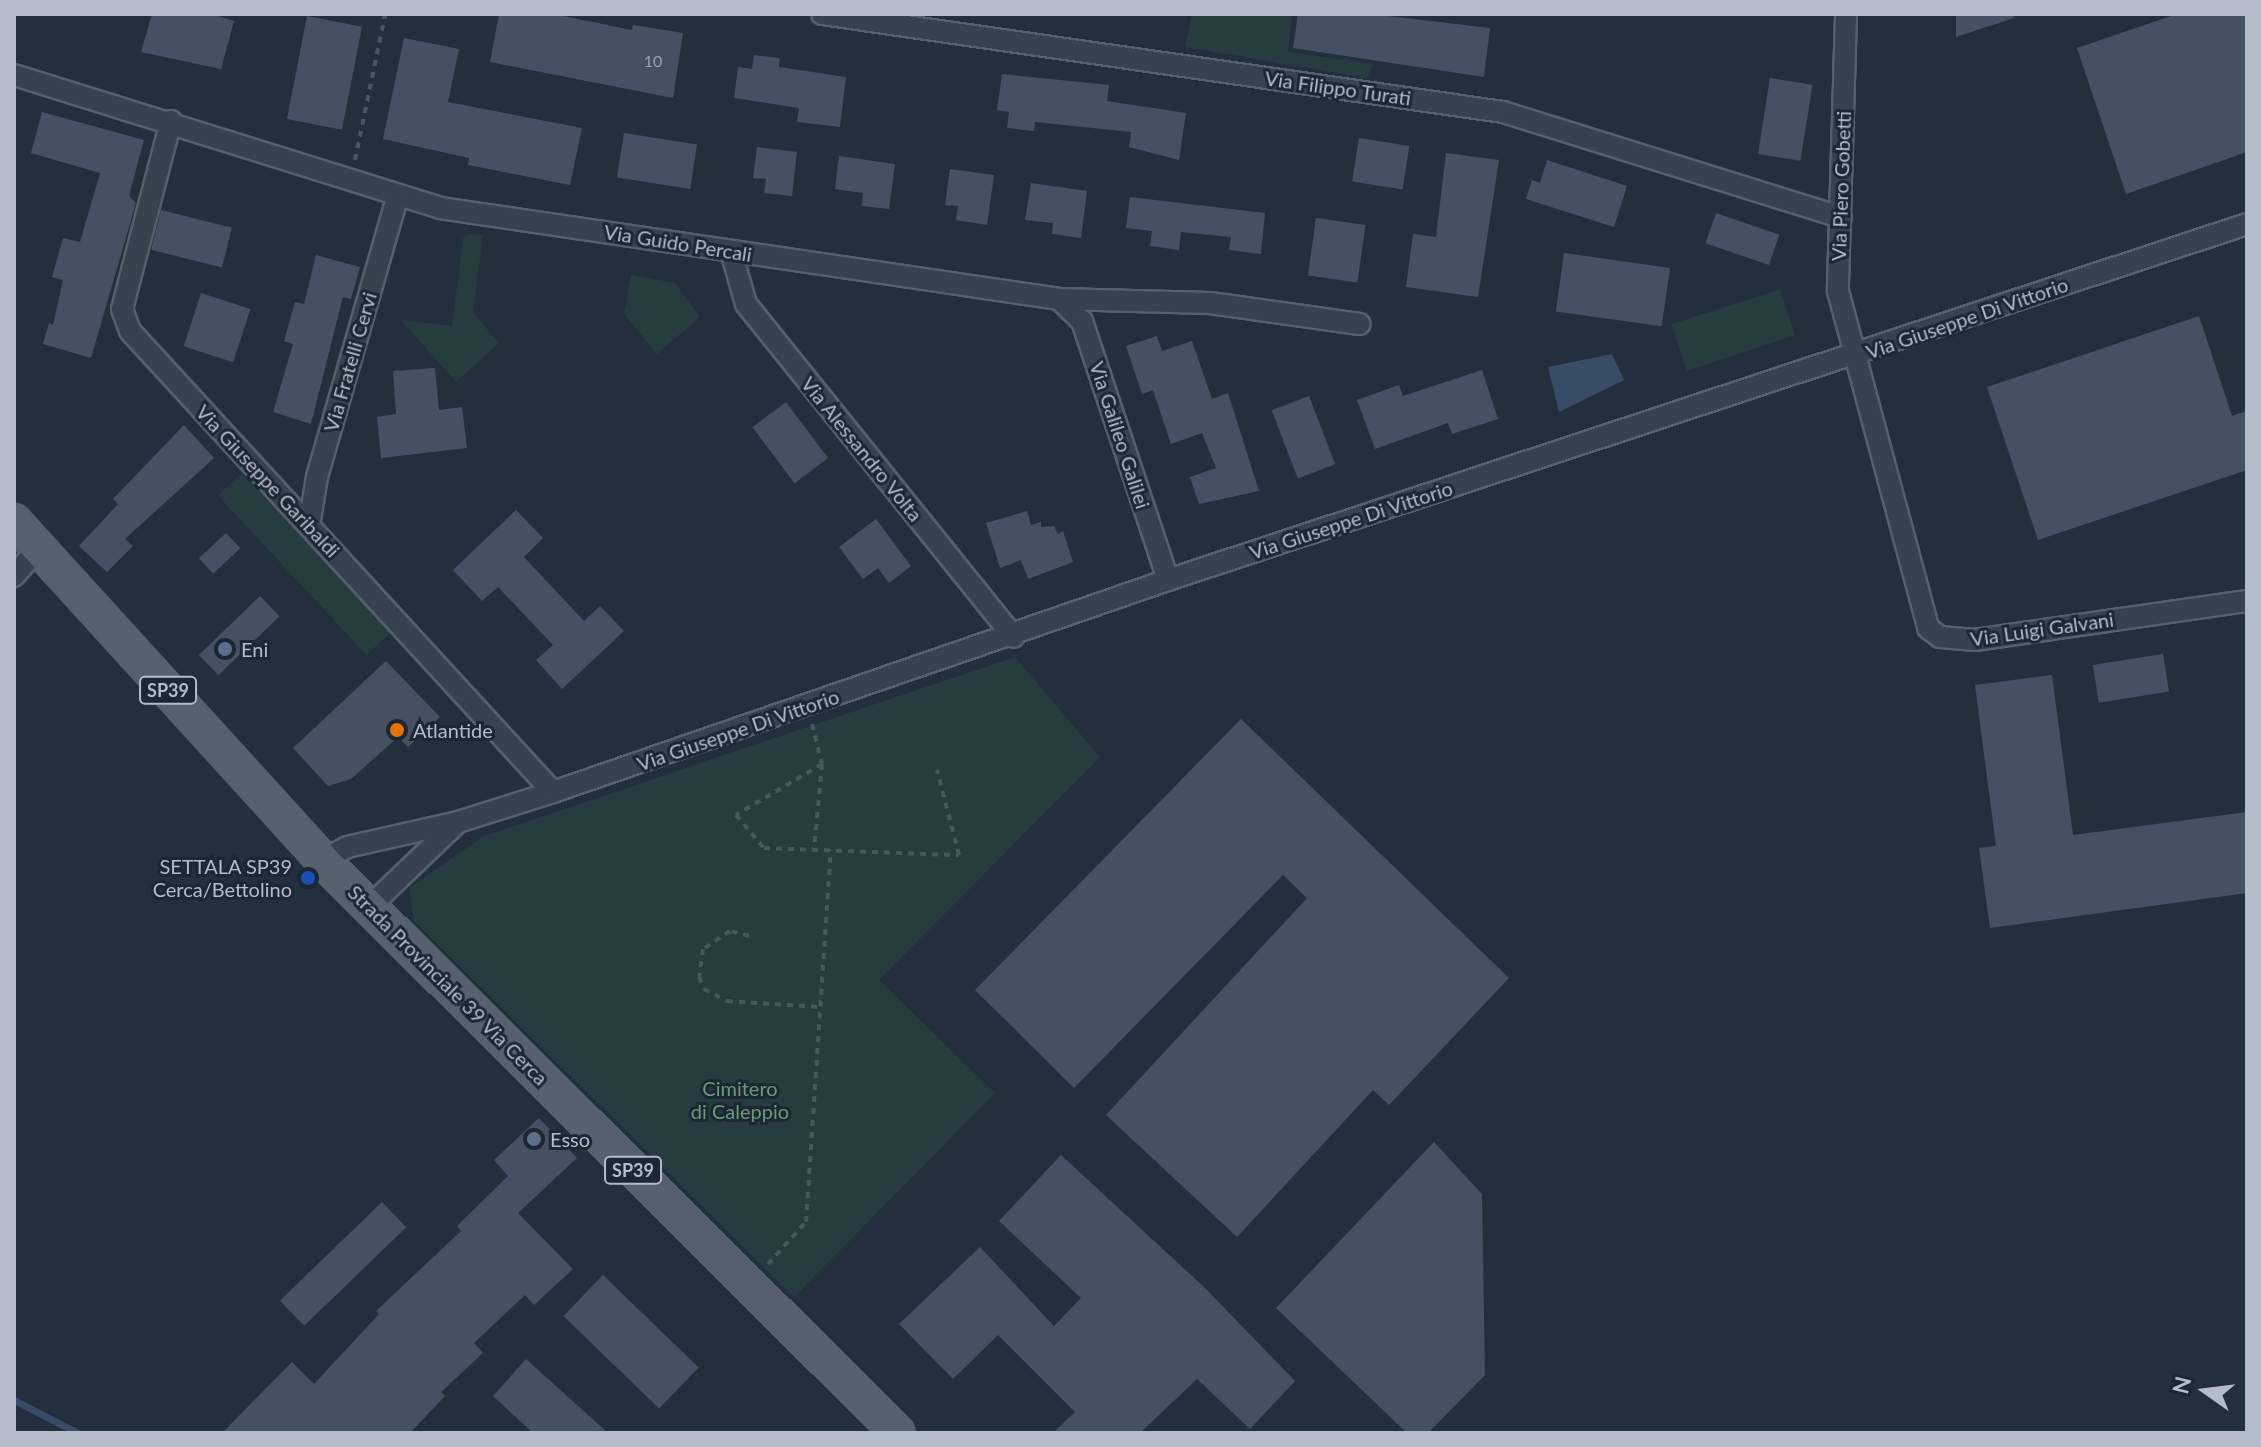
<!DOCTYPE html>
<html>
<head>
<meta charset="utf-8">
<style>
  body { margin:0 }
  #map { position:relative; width:2261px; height:1447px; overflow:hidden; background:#242f3e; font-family:Lato,sans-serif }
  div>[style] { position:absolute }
  .green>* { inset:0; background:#263c3f; transform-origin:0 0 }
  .water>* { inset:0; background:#394c67 }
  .stream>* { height:7px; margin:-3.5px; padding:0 3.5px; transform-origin:3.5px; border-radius:3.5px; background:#394c67 }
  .building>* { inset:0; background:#455162; transform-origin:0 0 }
  .path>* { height:4px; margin-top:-2px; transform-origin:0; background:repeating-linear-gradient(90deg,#44595c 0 6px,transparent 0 12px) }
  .roads { filter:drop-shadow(2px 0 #565f6c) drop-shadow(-2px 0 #565f6c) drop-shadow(0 2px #565f6c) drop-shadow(0 -2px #565f6c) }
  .street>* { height:20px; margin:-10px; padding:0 10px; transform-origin:10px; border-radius:10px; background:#38414e }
  .primary>* { height:32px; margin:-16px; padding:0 16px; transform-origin:16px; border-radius:16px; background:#56606e }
  .dots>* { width:22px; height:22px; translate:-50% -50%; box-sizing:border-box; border:4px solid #1d2633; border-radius:50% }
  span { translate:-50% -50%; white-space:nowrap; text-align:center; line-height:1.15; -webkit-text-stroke:6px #1d2633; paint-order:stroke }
  .number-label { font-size:16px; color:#98a1af }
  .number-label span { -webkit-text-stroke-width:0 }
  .shield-label span { padding:2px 6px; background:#1d2633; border:2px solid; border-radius:6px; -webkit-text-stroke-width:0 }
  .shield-label { font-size:18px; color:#b4bcc9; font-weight:700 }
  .street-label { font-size:20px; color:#b4bcc9 }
  .poi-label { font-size:20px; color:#b4bcc9 }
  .left { translate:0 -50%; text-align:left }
  .right { translate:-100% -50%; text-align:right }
  .park-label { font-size:20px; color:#6b9a76 }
  .frame { position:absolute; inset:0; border:16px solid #b4bcc9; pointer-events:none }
  .north { position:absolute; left:2165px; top:1351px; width:80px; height:80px; -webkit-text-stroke:6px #1d2633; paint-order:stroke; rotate:284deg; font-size:22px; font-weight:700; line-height:32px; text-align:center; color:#b4bcc9 }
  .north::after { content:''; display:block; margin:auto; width:28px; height:36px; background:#b4bcc9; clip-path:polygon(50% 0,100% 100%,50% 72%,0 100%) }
</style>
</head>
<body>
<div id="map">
  <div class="green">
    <div style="clip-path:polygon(1192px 14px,1292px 14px,1288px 52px,1373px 64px,1367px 78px,1185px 47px)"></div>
    <div style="clip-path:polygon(469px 234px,483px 235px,473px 313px,499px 343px,456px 382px,401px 320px,452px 326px,463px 238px)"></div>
    <div style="clip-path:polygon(631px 275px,675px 283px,700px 317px,657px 354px,624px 314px)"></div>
    <div style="left:1780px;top:289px;width:49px;height:114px;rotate:72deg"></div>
    <div style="left:242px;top:473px;width:218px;height:33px;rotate:47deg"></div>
    <div style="clip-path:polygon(1015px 657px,1100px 757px,879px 980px,995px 1093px,794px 1297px,414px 921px,409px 888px,484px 836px)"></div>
  </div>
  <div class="water">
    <div style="clip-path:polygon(1612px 354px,1624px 380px,1559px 412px,1548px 367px)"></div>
  </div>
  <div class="stream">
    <div style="left:14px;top:1400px;width:72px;rotate:27.3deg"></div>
  </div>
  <div class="building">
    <div style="clip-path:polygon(152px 14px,212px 14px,234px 21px,221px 69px,141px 52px)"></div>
    <div style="clip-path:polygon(499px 14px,553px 14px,632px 30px,633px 25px,683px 33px,673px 98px,490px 62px)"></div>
    <div style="clip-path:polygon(1298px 14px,1371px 14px,1490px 28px,1484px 77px,1293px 48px)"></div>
    <div style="clip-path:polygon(1956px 14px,2013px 14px,2014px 18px,1956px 37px)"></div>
    <div style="clip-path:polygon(2177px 14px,2247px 14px,2247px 152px,2126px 194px,2077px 48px)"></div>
    <div style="left:307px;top:16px;width:56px;height:105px;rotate:11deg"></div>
    <div style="clip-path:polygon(404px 38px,459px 49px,448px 102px,582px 128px,570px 185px,468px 165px,469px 158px,383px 139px)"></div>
    <div style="clip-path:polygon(754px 55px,780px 58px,779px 67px,846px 77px,840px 127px,797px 122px,799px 108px,734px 98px,738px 67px,752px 69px)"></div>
    <div style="clip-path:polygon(1002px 74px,1109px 85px,1107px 101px,1186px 113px,1179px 160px,1129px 147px,1131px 132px,1035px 122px,1034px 131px,1007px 128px,1009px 112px,997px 110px)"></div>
    <div style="left:1770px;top:78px;width:43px;height:77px;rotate:9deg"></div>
    <div style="clip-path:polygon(42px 112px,144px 140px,129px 196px,136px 203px,91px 358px,43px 344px,49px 323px,53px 325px,63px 280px,52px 277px,63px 238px,80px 242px,100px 173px,31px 153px)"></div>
    <div style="left:624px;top:133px;width:74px;height:45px;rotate:9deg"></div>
    <div style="left:1359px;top:138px;width:51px;height:44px;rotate:9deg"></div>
    <div style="clip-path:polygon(757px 147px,797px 152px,792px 196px,764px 193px,766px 179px,753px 178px)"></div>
    <div style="clip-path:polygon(1446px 153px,1499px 160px,1478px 297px,1406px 287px,1413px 234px,1436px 237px)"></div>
    <div style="clip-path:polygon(839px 156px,895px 164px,889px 209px,862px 206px,863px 193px,835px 189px)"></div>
    <div style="clip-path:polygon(1547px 160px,1627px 186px,1614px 227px,1526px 199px,1532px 180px,1540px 183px)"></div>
    <div style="clip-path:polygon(950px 169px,994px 175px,987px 225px,956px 220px,958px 206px,945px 205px)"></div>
    <div style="clip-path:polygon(1031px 183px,1087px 191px,1081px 238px,1052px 234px,1053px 223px,1025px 220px)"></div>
    <div style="clip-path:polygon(1130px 197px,1265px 213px,1261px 254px,1229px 250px,1231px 237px,1181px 232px,1179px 250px,1150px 246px,1152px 231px,1126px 228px)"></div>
    <div style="left:161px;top:210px;width:73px;height:41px;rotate:14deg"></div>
    <div style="left:1716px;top:213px;width:67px;height:32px;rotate:19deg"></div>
    <div style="left:1316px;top:218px;width:50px;height:58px;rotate:8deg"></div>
    <div style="left:1564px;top:253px;width:107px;height:59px;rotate:8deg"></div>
    <div style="clip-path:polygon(316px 255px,360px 267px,351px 299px,343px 297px,311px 424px,273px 412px,293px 344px,284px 341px,295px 302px,304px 304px)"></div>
    <div style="left:201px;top:293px;width:52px;height:56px;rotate:18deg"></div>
    <div style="clip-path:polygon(2199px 316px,2232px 416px,2247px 411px,2247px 470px,2038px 540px,1987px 387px)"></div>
    <div style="clip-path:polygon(1157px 336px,1162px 351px,1192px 341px,1212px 399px,1228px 393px,1259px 491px,1199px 504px,1190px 477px,1216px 468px,1202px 433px,1171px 444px,1153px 390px,1142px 394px,1126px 346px)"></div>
    <div style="clip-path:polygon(435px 368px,439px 410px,462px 407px,467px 448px,381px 458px,377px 417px,396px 414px,393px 371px)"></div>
    <div style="clip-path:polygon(1482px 370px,1498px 419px,1452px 434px,1448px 423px,1375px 449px,1357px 400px,1399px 385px,1403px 396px)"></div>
    <div style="left:1309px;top:396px;width:73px;height:40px;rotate:69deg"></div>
    <div style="left:786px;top:402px;width:70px;height:42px;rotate:53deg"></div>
    <div style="clip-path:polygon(184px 425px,214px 458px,125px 539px,133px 546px,107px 572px,79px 546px,118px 504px,113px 499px)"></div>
    <div style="clip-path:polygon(516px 510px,543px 538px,524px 557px,584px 621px,600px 606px,624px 631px,562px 689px,536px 660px,553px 645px,498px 587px,482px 601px,453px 570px)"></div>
    <div style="clip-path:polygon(1027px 511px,1031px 525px,1041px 522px,1041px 527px,1054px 526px,1058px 534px,1063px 531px,1073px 562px,1028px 579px,1021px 560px,1000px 568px,986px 523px)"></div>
    <div style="clip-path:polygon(876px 519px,911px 566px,889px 583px,878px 568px,863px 579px,839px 547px)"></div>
    <div style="left:226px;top:533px;width:21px;height:37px;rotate:47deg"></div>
    <div style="left:260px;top:596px;width:28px;height:85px;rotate:46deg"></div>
    <div style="left:2163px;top:654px;width:38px;height:71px;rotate:81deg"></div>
    <div style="clip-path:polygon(386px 661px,440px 717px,408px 747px,398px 737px,351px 779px,328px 786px,293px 748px)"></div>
    <div style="clip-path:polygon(2052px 675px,2073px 835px,2247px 812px,2247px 893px,1990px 928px,1979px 848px,1996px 846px,1975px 685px)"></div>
    <div style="clip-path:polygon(1241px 719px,1509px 978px,1389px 1105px,1373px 1090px,1237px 1237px,1106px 1115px,1307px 898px,1283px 875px,1074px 1088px,975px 990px)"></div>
    <div style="clip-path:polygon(539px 1118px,577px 1158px,518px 1213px,573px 1269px,534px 1305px,525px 1295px,474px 1343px,483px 1353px,441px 1392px,445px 1396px,410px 1433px,222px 1433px,292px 1362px,314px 1384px,379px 1314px,376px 1311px,461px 1231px,457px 1226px,508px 1176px,494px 1160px)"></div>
    <div style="clip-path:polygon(1434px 1142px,1482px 1194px,1485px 1375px,1428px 1433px,1407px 1433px,1276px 1308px)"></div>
    <div style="clip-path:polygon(1061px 1155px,1205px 1288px,1295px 1381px,1250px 1429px,1197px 1379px,1140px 1433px,1053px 1433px,1075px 1412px,998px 1335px,953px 1379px,899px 1324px,980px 1247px,1054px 1326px,1081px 1298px,999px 1221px)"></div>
    <div style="left:382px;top:1202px;width:35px;height:142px;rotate:46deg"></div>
    <div style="left:603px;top:1275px;width:133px;height:57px;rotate:44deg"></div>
    <div style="clip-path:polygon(526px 1359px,608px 1433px,533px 1433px,493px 1396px)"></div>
  </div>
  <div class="path">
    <div style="left:355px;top:160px;width:148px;rotate:-78.3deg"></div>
    <div style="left:812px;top:724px;width:41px;rotate:76deg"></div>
    <div style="left:822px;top:764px;width:86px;rotate:95.3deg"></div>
    <div style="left:822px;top:764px;width:100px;rotate:149.3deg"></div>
    <div style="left:736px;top:815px;width:43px;rotate:49.7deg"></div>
    <div style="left:764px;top:848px;width:195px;rotate:2.1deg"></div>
    <div style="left:959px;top:855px;width:88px;rotate:-104.5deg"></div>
    <div style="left:749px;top:936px;width:20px;rotate:-165deg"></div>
    <div style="left:730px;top:931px;width:32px;rotate:146deg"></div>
    <div style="left:703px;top:949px;width:28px;rotate:98deg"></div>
    <div style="left:699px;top:977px;width:13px;rotate:67deg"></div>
    <div style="left:704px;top:989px;width:26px;rotate:28deg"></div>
    <div style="left:727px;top:1001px;width:93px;rotate:3.7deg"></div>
    <div style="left:768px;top:1264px;width:57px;rotate:-47.9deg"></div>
    <div style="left:806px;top:1222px;width:373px;rotate:-86.2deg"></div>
  </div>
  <div class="roads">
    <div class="street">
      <div style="left:822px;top:14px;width:688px;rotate:8.19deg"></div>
      <div style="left:1503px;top:112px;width:354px;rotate:17.3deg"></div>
      <div style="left:1846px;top:14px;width:277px;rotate:91.7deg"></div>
      <div style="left:1838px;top:291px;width:349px;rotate:75deg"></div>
      <div style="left:1928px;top:628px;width:15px;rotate:37deg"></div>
      <div style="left:1940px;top:637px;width:35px;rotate:5deg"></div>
      <div style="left:1975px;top:640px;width:275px;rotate:-8.2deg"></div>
      <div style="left:14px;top:75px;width:446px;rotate:17.3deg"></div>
      <div style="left:440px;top:208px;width:626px;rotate:8.36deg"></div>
      <div style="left:1059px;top:299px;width:151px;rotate:1.5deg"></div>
      <div style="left:1210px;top:303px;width:151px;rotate:8deg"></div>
      <div style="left:171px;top:121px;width:194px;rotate:104.6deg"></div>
      <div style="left:122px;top:309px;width:23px;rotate:70deg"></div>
      <div style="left:130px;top:331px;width:626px;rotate:47.46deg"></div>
      <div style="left:731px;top:251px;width:55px;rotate:74.2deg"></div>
      <div style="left:746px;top:304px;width:427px;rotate:51.2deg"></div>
      <div style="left:1059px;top:299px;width:32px;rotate:44deg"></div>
      <div style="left:1082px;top:321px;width:273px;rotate:71.6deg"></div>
      <div style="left:309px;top:526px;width:50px;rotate:-80.7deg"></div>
      <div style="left:317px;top:477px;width:290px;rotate:-74deg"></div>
      <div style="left:14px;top:576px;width:37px;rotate:-49deg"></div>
      <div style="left:322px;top:860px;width:28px;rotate:-27deg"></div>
      <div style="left:347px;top:847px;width:114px;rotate:-12.7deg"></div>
      <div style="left:458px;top:822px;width:100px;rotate:-17.5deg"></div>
      <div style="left:553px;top:792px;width:651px;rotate:-19.02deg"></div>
      <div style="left:1168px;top:580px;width:1136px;rotate:-18.26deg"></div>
      <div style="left:369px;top:907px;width:120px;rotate:-43.7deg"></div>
    </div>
    <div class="primary">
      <div style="left:14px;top:521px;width:458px;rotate:47.7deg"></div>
      <div style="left:322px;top:860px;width:812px;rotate:44.85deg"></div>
    </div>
  </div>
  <div class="dots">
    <div style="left:225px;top:649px;background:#5c6f8a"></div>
    <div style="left:397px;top:730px;background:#e8710a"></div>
    <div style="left:308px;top:878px;background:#1a4fb4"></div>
    <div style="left:534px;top:1139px;background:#5c6f8a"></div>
  </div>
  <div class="number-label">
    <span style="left:653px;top:61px">10</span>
  </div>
  <div class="shield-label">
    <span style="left:168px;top:690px">SP39</span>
    <span style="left:633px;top:1170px">SP39</span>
  </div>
  <div class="street-label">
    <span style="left:1338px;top:88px;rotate:8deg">Via Filippo Turati</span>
    <span style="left:1841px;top:186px;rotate:-88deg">Via Piero Gobetti</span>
    <span style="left:678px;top:243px;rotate:9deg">Via Guido Percali</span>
    <span style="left:1967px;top:318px;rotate:-19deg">Via Giuseppe Di Vittorio</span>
    <span style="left:350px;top:362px;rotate:-74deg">Via Fratelli Cervi</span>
    <span style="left:1120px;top:435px;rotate:72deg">Via Galileo Galilei</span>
    <span style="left:862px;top:449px;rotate:51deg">Via Alessandro Volta</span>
    <span style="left:268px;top:481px;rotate:47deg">Via Giuseppe Garibaldi</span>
    <span style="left:1351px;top:520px;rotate:-18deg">Via Giuseppe Di Vittorio</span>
    <span style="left:2042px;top:629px;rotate:-8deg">Via Luigi Galvani</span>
    <span style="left:738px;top:730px;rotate:-19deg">Via Giuseppe Di Vittorio</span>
    <span style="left:448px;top:985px;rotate:45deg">Strada Provinciale 39 Via Cerca</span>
  </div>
  <div class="poi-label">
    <span class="left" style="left:241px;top:649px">Eni</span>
    <span class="left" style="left:413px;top:730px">Atlantide</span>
    <span class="right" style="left:292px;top:878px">SETTALA SP39<br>Cerca/Bettolino</span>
    <span class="left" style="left:550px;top:1139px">Esso</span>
  </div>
  <div class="park-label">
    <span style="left:740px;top:1100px">Cimitero<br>di Caleppio</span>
  </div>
  <div class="frame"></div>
  <div class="north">N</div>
</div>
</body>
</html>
